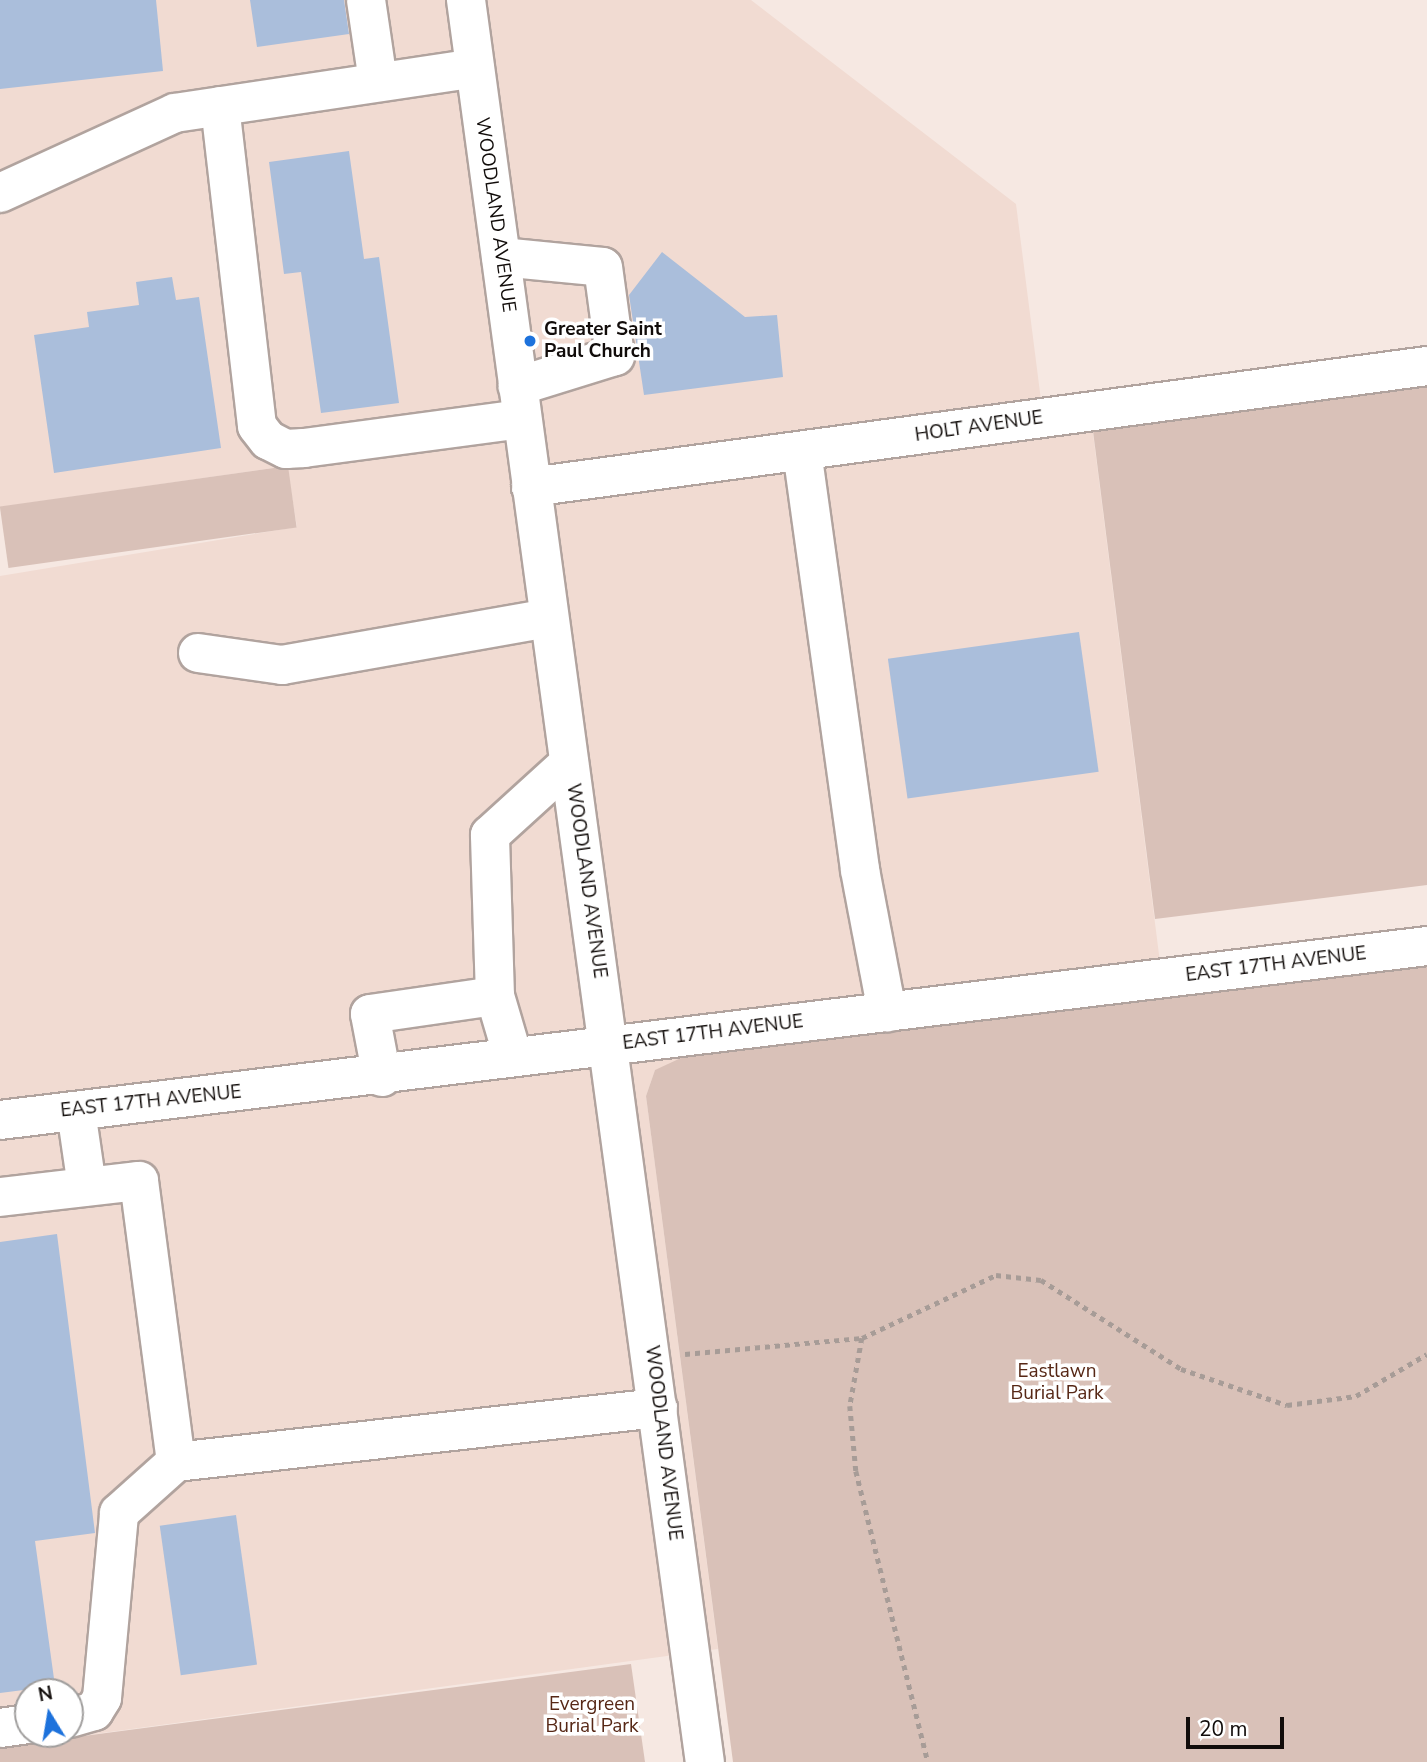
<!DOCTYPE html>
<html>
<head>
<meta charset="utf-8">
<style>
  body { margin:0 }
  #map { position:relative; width:1427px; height:1762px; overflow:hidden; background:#f6e8e2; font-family:"Nunito Sans",sans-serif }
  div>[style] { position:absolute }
  .built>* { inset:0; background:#f1dbd2 }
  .green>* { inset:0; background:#d9c1b8; transform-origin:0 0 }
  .building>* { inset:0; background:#aabedb; transform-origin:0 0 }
  .path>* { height:4.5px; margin-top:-2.25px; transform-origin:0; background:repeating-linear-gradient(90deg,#a79c97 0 5px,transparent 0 10px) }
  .roads { filter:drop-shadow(2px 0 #b1a39e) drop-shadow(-2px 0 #b1a39e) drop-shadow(0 2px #b1a39e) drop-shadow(0 -2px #b1a39e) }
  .minor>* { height:38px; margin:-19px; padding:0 19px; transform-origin:19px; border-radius:19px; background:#fff }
  .dots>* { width:19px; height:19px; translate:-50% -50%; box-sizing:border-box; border:4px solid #fff; border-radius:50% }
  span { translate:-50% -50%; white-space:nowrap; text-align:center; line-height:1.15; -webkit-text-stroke:7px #fff; paint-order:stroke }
  .street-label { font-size:19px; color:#110c0a }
  .poi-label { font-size:19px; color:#110c0a; font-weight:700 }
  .left { translate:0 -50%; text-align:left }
  .park-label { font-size:19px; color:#562715 }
  .north { position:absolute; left:14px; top:1678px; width:70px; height:70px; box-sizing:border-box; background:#fff; border:2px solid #a09e9d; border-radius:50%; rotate:349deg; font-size:19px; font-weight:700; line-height:28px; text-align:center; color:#110c0a }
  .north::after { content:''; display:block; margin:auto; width:24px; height:32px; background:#1d72dc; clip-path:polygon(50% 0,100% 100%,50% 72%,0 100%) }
  .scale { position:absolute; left:1186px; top:1717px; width:98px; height:32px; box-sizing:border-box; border:4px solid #110c0a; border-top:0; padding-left:9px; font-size:21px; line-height:24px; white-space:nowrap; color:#110c0a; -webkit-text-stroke:5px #fff; paint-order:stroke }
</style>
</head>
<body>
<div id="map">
  <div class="built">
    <div style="clip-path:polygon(evenodd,0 0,751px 0,1016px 204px,1043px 416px,1090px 410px,1164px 994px,655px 1070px,646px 1096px,718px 1649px,0 1747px,0 576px,297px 527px,287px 466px,0 507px,0 0,28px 1692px,70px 1692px,70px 1734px,28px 1734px,28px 1692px)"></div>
  </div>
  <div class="green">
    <div style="clip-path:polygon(1427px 385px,1427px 885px,1155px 919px,1093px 431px)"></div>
    <div style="left:288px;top:466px;width:62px;height:291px;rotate:82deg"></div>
    <div style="clip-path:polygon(1427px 963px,1427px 1762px,733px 1762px,646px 1096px,655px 1070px,696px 1051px)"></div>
    <div style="clip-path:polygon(631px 1664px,645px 1762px,0 1762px,0 1747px)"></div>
  </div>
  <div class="building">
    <div style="clip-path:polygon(0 0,156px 0,163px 71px,0 89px)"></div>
    <div style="clip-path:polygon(250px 0,344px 0,349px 34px,257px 47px)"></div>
    <div style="clip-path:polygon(349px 151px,364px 259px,379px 257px,399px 403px,321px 413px,301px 272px,284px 274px,269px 162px)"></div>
    <div style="clip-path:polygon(662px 252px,745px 317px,777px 315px,783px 377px,644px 395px,629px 295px)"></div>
    <div style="clip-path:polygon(172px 277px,176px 300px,199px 297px,221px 448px,54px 473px,34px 335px,89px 327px,87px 312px,139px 305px,136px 282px)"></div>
    <div style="left:1079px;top:632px;width:141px;height:193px;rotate:82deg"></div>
    <div style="clip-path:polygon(57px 1234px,95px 1533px,35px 1541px,55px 1686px,0 1693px,0 1242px)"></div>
    <div style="left:236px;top:1515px;width:151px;height:77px;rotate:82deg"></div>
  </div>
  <div class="path">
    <div style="left:862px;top:1338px;width:69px;rotate:100deg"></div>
    <div style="left:850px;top:1406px;width:65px;rotate:84.7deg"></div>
    <div style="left:856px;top:1471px;width:300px;rotate:76.1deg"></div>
    <div style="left:685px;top:1354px;width:178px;rotate:-5.2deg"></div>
    <div style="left:862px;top:1338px;width:148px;rotate:-25.2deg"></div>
    <div style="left:996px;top:1275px;width:45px;rotate:6.3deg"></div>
    <div style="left:1041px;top:1280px;width:166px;rotate:32.4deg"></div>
    <div style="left:1181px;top:1369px;width:112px;rotate:18.8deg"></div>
    <div style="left:1287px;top:1405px;width:70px;rotate:-7.4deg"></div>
    <div style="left:1356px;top:1396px;width:82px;rotate:-30.6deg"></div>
  </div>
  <div class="roads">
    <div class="minor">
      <div style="left:366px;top:0;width:82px;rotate:81.6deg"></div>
      <div style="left:466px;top:0;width:1778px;rotate:82.28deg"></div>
      <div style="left:220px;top:106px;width:322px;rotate:83.4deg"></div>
      <div style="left:257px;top:426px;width:18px;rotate:52deg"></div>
      <div style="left:268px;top:440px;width:20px;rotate:27deg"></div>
      <div style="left:286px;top:449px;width:18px;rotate:-3deg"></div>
      <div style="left:304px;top:448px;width:220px;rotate:-7.6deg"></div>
      <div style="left:0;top:193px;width:192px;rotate:-24.6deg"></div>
      <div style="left:175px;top:113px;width:303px;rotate:-8.5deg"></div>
      <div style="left:501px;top:257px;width:102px;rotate:5.6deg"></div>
      <div style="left:603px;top:267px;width:90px;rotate:82.3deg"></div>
      <div style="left:615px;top:356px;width:102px;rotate:162.8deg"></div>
      <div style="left:802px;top:451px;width:423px;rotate:82.1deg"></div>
      <div style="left:860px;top:870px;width:145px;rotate:79.2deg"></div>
      <div style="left:531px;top:487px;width:904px;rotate:-7.69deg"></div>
      <div style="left:198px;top:653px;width:85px;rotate:8.1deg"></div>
      <div style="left:282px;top:665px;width:270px;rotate:-10deg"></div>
      <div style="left:513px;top:1057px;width:64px;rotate:-106.4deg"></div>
      <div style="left:495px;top:996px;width:161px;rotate:-91.8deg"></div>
      <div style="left:490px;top:835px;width:107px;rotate:-42.3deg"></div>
      <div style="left:382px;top:1077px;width:64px;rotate:-100.8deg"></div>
      <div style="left:370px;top:1014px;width:126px;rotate:-8.2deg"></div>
      <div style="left:76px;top:1111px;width:76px;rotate:81.7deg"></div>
      <div style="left:0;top:1120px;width:1438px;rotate:-6.95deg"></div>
      <div style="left:0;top:1197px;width:140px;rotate:-6.6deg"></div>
      <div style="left:139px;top:1181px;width:283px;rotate:82.5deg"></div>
      <div style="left:176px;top:1462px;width:485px;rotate:-6.4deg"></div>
      <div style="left:70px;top:1718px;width:25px;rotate:-16deg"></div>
      <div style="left:94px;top:1711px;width:15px;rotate:-58deg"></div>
      <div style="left:102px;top:1698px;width:186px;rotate:-84.7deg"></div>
      <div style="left:119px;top:1513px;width:76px;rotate:-41.8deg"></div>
      <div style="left:0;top:1728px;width:28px;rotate:-8deg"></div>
    </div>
  </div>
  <div class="dots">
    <div style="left:530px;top:341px;background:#1d72dc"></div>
  </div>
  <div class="street-label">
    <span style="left:495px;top:215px;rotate:82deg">WOODLAND AVENUE</span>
    <span style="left:979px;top:427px;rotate:-8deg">HOLT AVENUE</span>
    <span style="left:586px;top:881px;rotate:82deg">WOODLAND AVENUE</span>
    <span style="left:1276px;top:965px;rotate:-7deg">EAST 17TH AVENUE</span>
    <span style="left:713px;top:1033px;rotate:-7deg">EAST 17TH AVENUE</span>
    <span style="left:151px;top:1102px;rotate:-6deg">EAST 17TH AVENUE</span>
    <span style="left:663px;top:1443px;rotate:83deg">WOODLAND AVENUE</span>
  </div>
  <div class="poi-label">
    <span class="left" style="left:544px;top:341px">Greater Saint<br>Paul Church</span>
  </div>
  <div class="park-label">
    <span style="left:1057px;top:1383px">Eastlawn<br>Burial Park</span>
    <span style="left:592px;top:1716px">Evergreen<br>Burial Park</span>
  </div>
  <div class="north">N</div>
  <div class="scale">20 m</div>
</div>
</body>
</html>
